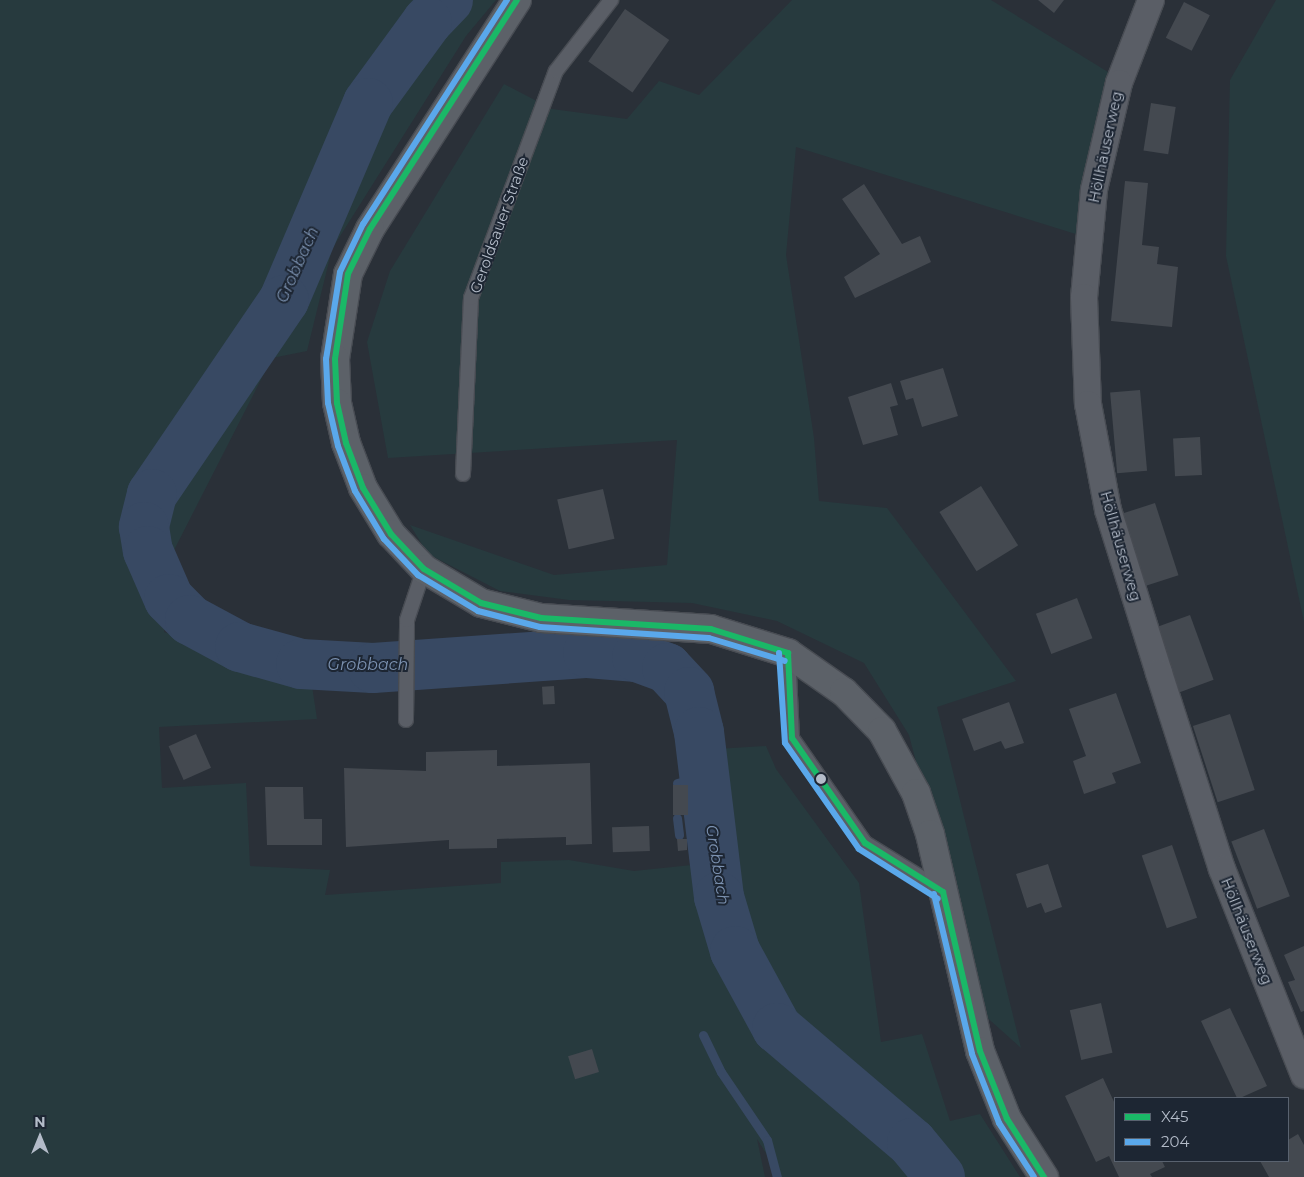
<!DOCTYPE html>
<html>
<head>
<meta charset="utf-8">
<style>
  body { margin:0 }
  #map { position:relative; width:1304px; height:1177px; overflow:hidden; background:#2a3038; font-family:Montserrat,sans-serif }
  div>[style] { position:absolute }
  .green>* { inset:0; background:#273a3e }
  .stream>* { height:9px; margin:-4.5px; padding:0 4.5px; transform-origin:4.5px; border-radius:4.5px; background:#384963 }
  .river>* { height:50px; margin:-25px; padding:0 25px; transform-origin:25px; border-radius:25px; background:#384963 }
  .building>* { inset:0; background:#444950; transform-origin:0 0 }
  .roads { filter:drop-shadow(1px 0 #484c53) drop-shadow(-1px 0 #484c53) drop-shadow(0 1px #484c53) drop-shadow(0 -1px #484c53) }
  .service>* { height:14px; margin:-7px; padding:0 7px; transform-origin:7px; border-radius:7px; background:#5a5e66 }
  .minor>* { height:26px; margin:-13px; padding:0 13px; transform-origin:13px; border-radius:13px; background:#5a5e66 }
  .primary>* { height:28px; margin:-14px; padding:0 14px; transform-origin:14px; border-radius:14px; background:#5c6168 }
  .bus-1>* { height:6px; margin:-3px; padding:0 3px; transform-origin:3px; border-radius:3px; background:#1ab867 }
  .bus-2>* { height:6px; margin:-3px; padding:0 3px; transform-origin:3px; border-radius:3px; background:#5aa8eb }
  .dots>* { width:14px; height:14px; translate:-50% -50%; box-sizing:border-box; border:2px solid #1d2633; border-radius:50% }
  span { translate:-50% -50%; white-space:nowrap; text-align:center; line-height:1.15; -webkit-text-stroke:4px #1d2633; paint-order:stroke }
  .street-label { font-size:15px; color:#b4bcc9 }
  .water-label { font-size:16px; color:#7c92b1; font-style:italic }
  .legend { position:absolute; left:1114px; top:1097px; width:175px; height:65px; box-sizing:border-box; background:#1d2633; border:1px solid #59626f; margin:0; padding:6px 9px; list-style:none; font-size:15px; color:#b4bcc9 }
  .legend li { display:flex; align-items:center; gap:10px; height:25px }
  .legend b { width:25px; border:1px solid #59626f }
  .north { position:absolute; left:15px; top:1112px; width:50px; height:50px; -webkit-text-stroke:4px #1d2633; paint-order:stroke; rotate:0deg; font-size:14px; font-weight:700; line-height:20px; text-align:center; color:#b4bcc9 }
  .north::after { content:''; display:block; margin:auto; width:18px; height:22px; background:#b4bcc9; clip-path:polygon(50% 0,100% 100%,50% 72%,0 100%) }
</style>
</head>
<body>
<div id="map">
  <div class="green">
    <div style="clip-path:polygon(0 0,496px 0,466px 36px,332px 249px,307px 351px,272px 358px,168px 562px,164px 632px,312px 686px,317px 719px,159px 727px,162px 788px,246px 783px,250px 866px,330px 870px,325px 895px,501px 883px,501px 862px,569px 860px,634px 871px,721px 862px,716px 749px,766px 746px,776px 769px,859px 883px,881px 1042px,922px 1034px,950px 1121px,980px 1114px,1020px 1177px,781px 1177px,757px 1139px,765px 1177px,0 1177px)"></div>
    <div style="clip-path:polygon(792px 0,991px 0,1108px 72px,1079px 235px,796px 147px,786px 255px,814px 438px,819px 501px,887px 508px,1016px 681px,937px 707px,1021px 1048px,982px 1013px,909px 735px,864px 663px,777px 621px,692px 603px,569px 600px,500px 591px,428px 554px,410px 525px,554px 575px,667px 565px,677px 440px,388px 458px,367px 342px,390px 271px,504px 84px,552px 109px,627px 119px,659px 81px,699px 95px)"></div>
    <div style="clip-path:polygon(1276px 0,1304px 0,1304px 622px,1226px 256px,1230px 80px)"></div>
  </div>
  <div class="stream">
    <div style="left:677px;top:783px;width:16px;rotate:-15deg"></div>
    <div style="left:692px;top:779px;width:22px;rotate:-60deg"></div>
    <div style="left:677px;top:818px;width:17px;rotate:83deg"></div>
    <div style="left:703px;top:1035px;width:41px;rotate:64.1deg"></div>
    <div style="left:721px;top:1072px;width:82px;rotate:55.9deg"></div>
    <div style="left:767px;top:1140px;width:38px;rotate:75deg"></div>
  </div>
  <div class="river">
    <div style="left:448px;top:0;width:30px;rotate:134deg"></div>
    <div style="left:427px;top:22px;width:100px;rotate:126.1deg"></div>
    <div style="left:368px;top:103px;width:214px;rotate:113.1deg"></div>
    <div style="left:284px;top:300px;width:235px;rotate:124.2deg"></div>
    <div style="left:152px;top:494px;width:34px;rotate:104deg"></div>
    <div style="left:144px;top:527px;width:24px;rotate:81deg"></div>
    <div style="left:148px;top:551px;width:52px;rotate:66.4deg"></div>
    <div style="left:169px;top:599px;width:30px;rotate:45deg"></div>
    <div style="left:190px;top:620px;width:57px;rotate:28.4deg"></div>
    <div style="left:240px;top:647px;width:63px;rotate:15.6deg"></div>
    <div style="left:301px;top:664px;width:72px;rotate:3.2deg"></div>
    <div style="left:373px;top:668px;width:216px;rotate:-4deg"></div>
    <div style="left:588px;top:653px;width:49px;rotate:4.7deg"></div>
    <div style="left:637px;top:657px;width:32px;rotate:20deg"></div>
    <div style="left:667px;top:668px;width:33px;rotate:47deg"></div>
    <div style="left:689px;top:692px;width:41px;rotate:76deg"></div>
    <div style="left:699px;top:732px;width:166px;rotate:83.1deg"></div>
    <div style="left:719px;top:897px;width:56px;rotate:73.5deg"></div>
    <div style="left:735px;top:951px;width:88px;rotate:61.4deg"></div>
    <div style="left:777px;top:1028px;width:177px;rotate:40.4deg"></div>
    <div style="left:912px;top:1143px;width:44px;rotate:50.5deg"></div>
  </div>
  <div class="building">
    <div style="clip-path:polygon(1038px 0,1064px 0,1054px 13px)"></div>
    <div style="left:1184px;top:2px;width:29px;height:40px;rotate:27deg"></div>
    <div style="left:625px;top:9px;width:54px;height:64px;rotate:35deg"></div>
    <div style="left:1151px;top:103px;width:25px;height:48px;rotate:9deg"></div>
    <div style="clip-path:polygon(1125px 181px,1148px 183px,1142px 245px,1159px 247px,1157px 264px,1178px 267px,1172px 327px,1111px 321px)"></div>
    <div style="clip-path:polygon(864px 184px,902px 244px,920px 236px,931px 262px,855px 298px,844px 277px,880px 254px,842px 199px)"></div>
    <div style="clip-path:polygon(943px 368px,958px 416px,922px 427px,913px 398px,906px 400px,900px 381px)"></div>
    <div style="clip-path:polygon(891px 383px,898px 405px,890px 407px,898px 435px,863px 445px,848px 397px)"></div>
    <div style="left:1140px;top:390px;width:81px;height:30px;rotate:85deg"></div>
    <div style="left:1200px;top:437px;width:38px;height:27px;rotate:87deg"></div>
    <div style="left:981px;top:486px;width:70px;height:49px;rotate:58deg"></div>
    <div style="left:603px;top:489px;width:51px;height:47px;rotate:77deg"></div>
    <div style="left:1155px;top:503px;width:76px;height:35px;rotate:72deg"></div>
    <div style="left:1077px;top:598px;width:43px;height:44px;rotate:69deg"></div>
    <div style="left:1190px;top:615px;width:69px;height:36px;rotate:70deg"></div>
    <div style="left:554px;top:686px;width:18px;height:12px;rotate:87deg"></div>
    <div style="clip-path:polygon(1116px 693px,1141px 763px,1112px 773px,1116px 783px,1084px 794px,1073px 761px,1086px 756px,1069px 709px)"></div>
    <div style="clip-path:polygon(1009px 702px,1024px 743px,1005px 749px,1001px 741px,974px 751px,962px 719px)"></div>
    <div style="left:1230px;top:714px;width:80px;height:39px;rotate:72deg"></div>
    <div style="left:196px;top:734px;width:37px;height:30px;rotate:66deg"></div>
    <div style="clip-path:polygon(497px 750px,497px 766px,590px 763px,592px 844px,566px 845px,566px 837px,497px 839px,497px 848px,449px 849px,449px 840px,346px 847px,344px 768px,426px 771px,426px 752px)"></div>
    <div style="left:673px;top:785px;width:15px;height:30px"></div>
    <div style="clip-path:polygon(265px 787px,303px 787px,304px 819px,322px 819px,322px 845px,267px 845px)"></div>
    <div style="left:649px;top:826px;width:25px;height:37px;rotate:88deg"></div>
    <div style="left:1264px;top:829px;width:72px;height:35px;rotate:69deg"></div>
    <div style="clip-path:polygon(677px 839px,687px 839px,687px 850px,678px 851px)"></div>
    <div style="left:1172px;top:845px;width:77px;height:32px;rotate:71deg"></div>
    <div style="clip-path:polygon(1048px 864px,1062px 907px,1045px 913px,1041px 903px,1027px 908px,1016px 874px)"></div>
    <div style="clip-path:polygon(1304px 946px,1304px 1011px,1301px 1012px,1288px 982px,1295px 980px,1284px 955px)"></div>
    <div style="left:1101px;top:1003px;width:51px;height:32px;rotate:77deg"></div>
    <div style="clip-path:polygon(1230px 1008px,1267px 1086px,1240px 1098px,1237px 1098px,1201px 1021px)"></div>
    <div style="left:592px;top:1049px;width:24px;height:25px;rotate:73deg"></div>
    <div style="clip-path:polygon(1103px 1078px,1115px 1104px,1115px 1161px,1162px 1161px,1165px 1167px,1150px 1174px,1152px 1177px,1119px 1177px,1109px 1156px,1096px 1162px,1065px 1096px)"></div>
    <div style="clip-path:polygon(1298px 1134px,1304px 1145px,1304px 1177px,1269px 1177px,1260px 1161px,1288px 1161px,1288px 1140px)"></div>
  </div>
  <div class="roads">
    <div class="service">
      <div style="left:463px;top:474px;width:176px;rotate:-87.4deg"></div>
      <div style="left:471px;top:298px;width:242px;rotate:-69.5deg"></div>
      <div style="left:556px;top:71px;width:90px;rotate:-52.2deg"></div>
      <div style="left:788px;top:653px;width:85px;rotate:87.3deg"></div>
      <div style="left:792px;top:738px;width:128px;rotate:55.2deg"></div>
      <div style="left:865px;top:843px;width:92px;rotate:31.6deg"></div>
      <div style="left:406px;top:720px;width:100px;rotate:-89.4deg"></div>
      <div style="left:407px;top:620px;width:54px;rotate:-71.6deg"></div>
    </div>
    <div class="minor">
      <div style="left:1151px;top:0;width:89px;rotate:111.1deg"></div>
      <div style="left:1119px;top:83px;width:110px;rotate:103.2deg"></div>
      <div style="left:1094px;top:190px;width:107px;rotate:95.3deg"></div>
      <div style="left:1084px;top:297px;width:107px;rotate:87.9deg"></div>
      <div style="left:1088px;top:404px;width:108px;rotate:79.3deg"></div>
      <div style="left:1108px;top:510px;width:171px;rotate:72.6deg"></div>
      <div style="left:1159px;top:673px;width:206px;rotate:72.2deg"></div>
      <div style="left:1222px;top:869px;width:222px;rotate:68.3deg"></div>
    </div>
    <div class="primary">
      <div style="left:517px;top:0;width:272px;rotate:122.7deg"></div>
      <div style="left:370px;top:229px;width:50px;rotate:116.1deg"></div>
      <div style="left:348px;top:274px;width:86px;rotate:98.7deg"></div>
      <div style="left:335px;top:359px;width:44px;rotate:87.4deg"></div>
      <div style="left:337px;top:403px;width:41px;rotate:77.3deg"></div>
      <div style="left:346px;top:443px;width:48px;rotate:69.3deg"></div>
      <div style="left:363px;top:488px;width:54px;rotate:58.7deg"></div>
      <div style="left:391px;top:534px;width:48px;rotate:46.7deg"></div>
      <div style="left:424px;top:569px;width:66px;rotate:30.8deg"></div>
      <div style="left:481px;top:603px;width:62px;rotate:14deg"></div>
      <div style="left:541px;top:618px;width:170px;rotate:3.7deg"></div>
      <div style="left:711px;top:629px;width:81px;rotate:17.3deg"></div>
      <div style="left:788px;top:653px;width:68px;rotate:34.9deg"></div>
      <div style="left:844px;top:692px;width:54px;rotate:45.7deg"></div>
      <div style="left:882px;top:731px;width:71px;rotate:61.3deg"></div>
      <div style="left:916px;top:793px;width:43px;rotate:71.1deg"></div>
      <div style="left:930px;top:834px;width:223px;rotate:77deg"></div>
      <div style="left:980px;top:1051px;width:73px;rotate:68.3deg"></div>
      <div style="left:1007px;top:1119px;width:69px;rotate:57.5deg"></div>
    </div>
  </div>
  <div class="bus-1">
    <div style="left:517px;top:0;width:272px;rotate:122.7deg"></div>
    <div style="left:370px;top:229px;width:50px;rotate:116.1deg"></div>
    <div style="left:348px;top:274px;width:86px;rotate:98.7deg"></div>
    <div style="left:335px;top:359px;width:44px;rotate:87.4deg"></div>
    <div style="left:337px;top:403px;width:41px;rotate:77.3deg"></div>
    <div style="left:346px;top:443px;width:48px;rotate:69.3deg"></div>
    <div style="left:363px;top:488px;width:54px;rotate:58.7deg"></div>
    <div style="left:391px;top:534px;width:48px;rotate:46.7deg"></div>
    <div style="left:424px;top:569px;width:66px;rotate:30.8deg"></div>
    <div style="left:481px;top:603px;width:62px;rotate:14deg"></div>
    <div style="left:541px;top:618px;width:170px;rotate:3.7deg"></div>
    <div style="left:711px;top:629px;width:81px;rotate:17.3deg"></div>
    <div style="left:788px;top:653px;width:85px;rotate:87.3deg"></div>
    <div style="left:792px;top:738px;width:128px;rotate:55.2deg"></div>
    <div style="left:865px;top:843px;width:92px;rotate:32.1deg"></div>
    <div style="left:943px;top:892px;width:163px;rotate:76.9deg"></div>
    <div style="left:980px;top:1051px;width:73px;rotate:68.3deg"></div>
    <div style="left:1007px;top:1119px;width:69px;rotate:57.5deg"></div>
  </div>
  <div class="bus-2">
    <div style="left:507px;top:0;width:266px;rotate:122.7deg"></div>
    <div style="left:363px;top:224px;width:53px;rotate:115.6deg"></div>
    <div style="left:340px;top:272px;width:88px;rotate:99.1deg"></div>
    <div style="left:326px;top:359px;width:44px;rotate:87.4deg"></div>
    <div style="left:328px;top:403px;width:44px;rotate:76.9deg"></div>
    <div style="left:338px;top:446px;width:48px;rotate:69.3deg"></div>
    <div style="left:355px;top:491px;width:56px;rotate:58.9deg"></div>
    <div style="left:384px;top:539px;width:50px;rotate:46.6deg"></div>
    <div style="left:418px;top:575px;width:70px;rotate:31deg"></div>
    <div style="left:478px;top:611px;width:64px;rotate:14.5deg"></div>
    <div style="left:540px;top:627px;width:169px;rotate:3.7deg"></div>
    <div style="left:709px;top:638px;width:79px;rotate:16.8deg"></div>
    <div style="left:779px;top:653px;width:90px;rotate:86.2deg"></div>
    <div style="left:785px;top:743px;width:129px;rotate:55.1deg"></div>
    <div style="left:859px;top:849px;width:93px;rotate:32.3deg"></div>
    <div style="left:934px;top:894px;width:164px;rotate:76.6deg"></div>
    <div style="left:972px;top:1054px;width:74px;rotate:68.6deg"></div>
    <div style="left:999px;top:1123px;width:64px;rotate:57.1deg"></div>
  </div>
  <div class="dots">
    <div style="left:821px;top:779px;background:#b4bcc9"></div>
  </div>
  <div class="street-label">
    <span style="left:1105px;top:147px;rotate:-78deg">Höllhäuserweg</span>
    <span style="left:499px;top:225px;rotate:-70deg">Geroldsauer Straße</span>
    <span style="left:1121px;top:546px;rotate:74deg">Höllhäuserweg</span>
    <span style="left:1247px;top:931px;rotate:68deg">Höllhäuserweg</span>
  </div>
  <div class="water-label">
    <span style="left:298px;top:265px;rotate:-66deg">Grobbach</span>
    <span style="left:368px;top:665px">Grobbach</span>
    <span style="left:717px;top:865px;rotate:81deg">Grobbach</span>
  </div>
  <ul class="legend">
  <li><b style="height:6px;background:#1ab867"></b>X45</li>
  <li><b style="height:6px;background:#5aa8eb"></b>204</li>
  </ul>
  <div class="north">N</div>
</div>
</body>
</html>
